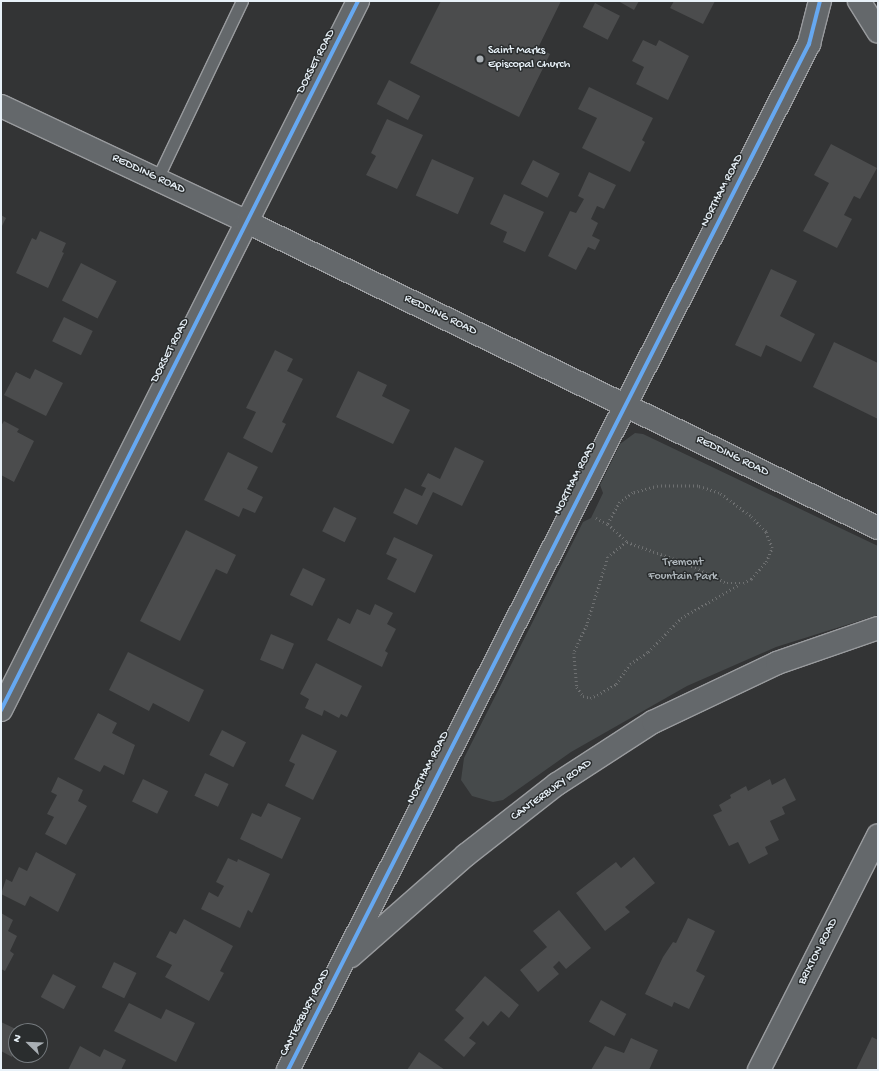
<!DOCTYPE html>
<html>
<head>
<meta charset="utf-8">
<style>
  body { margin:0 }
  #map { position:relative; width:879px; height:1071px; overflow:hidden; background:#333435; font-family:"Gochi Hand",sans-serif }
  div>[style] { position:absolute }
  .green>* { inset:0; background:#464a4b }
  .building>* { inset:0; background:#4b4c4d; transform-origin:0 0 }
  .path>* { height:2.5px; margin-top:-1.25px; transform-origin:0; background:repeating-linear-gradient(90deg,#6e7071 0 1px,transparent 0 4px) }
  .roads { filter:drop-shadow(1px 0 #999b9e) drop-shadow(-1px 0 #999b9e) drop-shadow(0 1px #999b9e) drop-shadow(0 -1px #999b9e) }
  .lane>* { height:11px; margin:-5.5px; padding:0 5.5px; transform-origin:5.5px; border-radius:5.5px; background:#64686b }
  .street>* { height:22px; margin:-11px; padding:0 11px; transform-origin:11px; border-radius:11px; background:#64686b }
  .secondary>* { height:22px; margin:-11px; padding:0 11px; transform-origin:11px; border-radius:11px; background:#64686b }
  .cycleway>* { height:4px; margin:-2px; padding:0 2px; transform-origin:2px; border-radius:2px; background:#66a8f1 }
  .dots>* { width:11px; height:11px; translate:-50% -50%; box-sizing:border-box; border:2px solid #2a2d2e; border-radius:50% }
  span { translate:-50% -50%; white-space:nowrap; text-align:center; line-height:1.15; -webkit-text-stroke:3px #2a2d2e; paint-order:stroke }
  .poi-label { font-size:12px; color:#e8f1f8 }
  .left { translate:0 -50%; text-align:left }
  .street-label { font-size:12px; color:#e8f1f8 }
  .park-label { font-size:12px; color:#b0b8bd }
  .frame { position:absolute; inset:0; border:2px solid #e8f1f8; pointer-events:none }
  .north { position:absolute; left:8px; top:1023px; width:40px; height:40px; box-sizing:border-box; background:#2a2d2e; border:1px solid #767b7f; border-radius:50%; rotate:293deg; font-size:11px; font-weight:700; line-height:16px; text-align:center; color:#e8f1f8 }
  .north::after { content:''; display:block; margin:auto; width:14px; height:18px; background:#a9afb4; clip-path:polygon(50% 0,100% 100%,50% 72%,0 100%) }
</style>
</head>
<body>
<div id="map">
  <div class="green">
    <div style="clip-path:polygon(635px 433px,643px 434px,878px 546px,878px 615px,776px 647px,687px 686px,571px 752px,503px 800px,493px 802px,472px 796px,461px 780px,464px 758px,583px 522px,591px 518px,603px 493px,600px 485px,620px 444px)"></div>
  </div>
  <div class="building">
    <div style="clip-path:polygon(441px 1px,561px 1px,538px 48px,550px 54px,519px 117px,410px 63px)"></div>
    <div style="clip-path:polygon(618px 1px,639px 1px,634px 10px)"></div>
    <div style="clip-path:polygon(674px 1px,715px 1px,703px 24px,670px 8px)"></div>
    <div style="left:595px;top:3px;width:28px;height:27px;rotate:27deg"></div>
    <div style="clip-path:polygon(643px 40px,656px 46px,659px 40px,689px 56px,668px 100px,636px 84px,644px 67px,632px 61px)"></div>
    <div style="left:389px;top:80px;width:35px;height:27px;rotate:27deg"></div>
    <div style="clip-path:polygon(589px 87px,653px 118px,642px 140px,645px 142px,630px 172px,582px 148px,597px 118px,578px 109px)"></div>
    <div style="clip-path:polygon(387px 119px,423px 135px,397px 189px,366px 175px,376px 156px,371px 153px)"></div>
    <div style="clip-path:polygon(831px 144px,877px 168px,860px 199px,854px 196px,844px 215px,852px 219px,837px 248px,803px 231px,829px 183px,814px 175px)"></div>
    <div style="left:432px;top:159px;width:46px;height:40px;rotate:24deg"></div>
    <div style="left:533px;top:160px;width:30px;height:27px;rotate:27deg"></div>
    <div style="clip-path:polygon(589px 172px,616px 185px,604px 209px,597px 206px,591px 219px,598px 223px,592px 236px,600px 240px,595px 250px,588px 247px,576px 270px,548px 256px,570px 211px,576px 213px,584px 199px,578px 196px)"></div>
    <div style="clip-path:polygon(504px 194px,544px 212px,525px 252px,503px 242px,507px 232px,490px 224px)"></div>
    <div style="clip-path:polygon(1px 215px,6px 218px,1px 228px)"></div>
    <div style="clip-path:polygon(40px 231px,66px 243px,62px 252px,64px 253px,48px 288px,16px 273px,32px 238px,36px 240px)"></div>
    <div style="left:81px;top:263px;width:40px;height:42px;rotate:27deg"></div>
    <div style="clip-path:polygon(771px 269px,797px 281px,780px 316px,815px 334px,801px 362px,766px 345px,761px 357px,735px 345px)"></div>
    <div style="left:64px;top:317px;width:32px;height:27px;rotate:26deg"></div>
    <div style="clip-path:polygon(834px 342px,878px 363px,878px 419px,813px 387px)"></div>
    <div style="clip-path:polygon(275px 350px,293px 359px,287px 371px,303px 379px,282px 422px,286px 424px,272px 453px,243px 438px,256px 412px,246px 408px)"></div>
    <div style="clip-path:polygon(35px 369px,63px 383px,46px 416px,4px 395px,16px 372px,30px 379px)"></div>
    <div style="clip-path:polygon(358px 371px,387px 385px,382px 396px,410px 410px,393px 444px,336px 417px)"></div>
    <div style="clip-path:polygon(4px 421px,19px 429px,17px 432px,34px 441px,14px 482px,1px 475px,1px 426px)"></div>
    <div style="clip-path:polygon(455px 447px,484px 461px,462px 506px,433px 492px,417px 525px,393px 513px,405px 488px,422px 496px,426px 488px,421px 486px,428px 473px,440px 479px)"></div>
    <div style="clip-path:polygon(228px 452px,258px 467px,247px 489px,263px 497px,255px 513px,243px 508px,239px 517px,204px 500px)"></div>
    <div style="left:334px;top:507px;width:25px;height:27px;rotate:26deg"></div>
    <div style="clip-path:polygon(186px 530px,236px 555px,227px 574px,216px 569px,180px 641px,140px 621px)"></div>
    <div style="clip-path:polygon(394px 537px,433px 555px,415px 593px,387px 579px,397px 559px,386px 554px)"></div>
    <div style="left:303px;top:568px;width:25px;height:30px;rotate:26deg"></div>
    <div style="clip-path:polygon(375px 604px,393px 613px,387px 624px,396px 629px,385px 651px,388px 653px,382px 667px,327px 640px,338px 618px,350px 624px,357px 609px,370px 615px)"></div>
    <div style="left:271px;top:634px;width:25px;height:28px;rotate:23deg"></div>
    <div style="clip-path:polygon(128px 652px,204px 690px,189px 722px,153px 703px,149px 711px,109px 690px)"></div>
    <div style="clip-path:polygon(316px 663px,362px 686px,347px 717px,341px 714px,339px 718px,324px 710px,322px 716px,305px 708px,309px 699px,300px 694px)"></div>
    <div style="clip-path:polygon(98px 713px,117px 723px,112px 733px,135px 745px,124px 775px,104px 765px,100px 772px,74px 759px)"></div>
    <div style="left:222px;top:730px;width:27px;height:28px;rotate:27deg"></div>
    <div style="clip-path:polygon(302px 734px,337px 751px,313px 800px,285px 786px,295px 764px,289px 761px)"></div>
    <div style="left:205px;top:773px;width:26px;height:25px;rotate:25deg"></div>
    <div style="clip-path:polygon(58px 777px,83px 790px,78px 801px,87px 806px,66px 845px,45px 834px,54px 817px,47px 814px,57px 795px,51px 792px)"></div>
    <div style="clip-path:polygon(785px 778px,796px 800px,782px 807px,785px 814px,770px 821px,779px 840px,765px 847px,768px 854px,749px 864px,738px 842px,729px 846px,713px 815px,722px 811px,719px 805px,731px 798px,730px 795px,746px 786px,748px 791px,770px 779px,772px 785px)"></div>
    <div style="left:143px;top:779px;width:28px;height:25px;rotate:26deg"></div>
    <div style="clip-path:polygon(268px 803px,301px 818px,282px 859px,240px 839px,252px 813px,261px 817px)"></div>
    <div style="clip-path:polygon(36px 852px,76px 874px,58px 912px,30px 896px,25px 906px,1px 894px,6px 879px,12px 882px,19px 867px,27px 871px)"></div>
    <div style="clip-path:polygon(634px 857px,655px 883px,625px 907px,630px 912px,605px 931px,576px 893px,616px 862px,621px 868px)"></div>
    <div style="clip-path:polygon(228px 858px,237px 862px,238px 859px,270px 874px,252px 913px,248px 910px,240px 928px,201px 909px,209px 892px,218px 897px,224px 886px,216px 882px)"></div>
    <div style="clip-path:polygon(559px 910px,591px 948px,566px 969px,559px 961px,553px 967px,559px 974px,538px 992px,520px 970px,547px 947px,533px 931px)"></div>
    <div style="clip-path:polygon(1px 913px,13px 920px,8px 931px,17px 936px,10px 951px,14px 954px,5px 971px,1px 969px)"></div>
    <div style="clip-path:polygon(688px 918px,715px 931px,696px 971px,705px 976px,689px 1009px,674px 1002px,672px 1007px,645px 994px,663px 957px,673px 942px,676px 943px)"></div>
    <div style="clip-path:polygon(184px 919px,233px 946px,220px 971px,224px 973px,209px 1001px,165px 977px,172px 965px,156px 957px,170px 931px,176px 934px)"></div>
    <div style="left:114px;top:962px;width:25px;height:28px;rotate:26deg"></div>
    <div style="left:53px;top:974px;width:26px;height:26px;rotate:28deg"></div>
    <div style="clip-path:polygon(485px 976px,519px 1005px,509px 1018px,501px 1011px,488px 1026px,483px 1021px,469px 1038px,476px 1043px,464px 1057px,444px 1040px,464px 1018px,455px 1010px)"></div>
    <div style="left:601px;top:1000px;width:29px;height:25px;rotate:29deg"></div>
    <div style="clip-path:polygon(129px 1003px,161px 1019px,166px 1009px,195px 1023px,176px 1062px,114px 1031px)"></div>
    <div style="clip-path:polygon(1px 1022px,20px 1031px,16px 1031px,16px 1050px,12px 1057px,1px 1051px)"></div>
    <div style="clip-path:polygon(872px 1037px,878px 1040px,878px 1070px,856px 1070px)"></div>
    <div style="clip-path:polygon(631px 1038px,658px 1050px,649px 1070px,591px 1070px,605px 1046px,624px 1053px)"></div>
    <div style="clip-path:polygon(80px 1046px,100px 1057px,104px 1049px,126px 1060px,121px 1070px,68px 1070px)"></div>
    <div style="clip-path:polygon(419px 1052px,445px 1070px,407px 1070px)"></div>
  </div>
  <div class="path">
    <div style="left:596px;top:518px;width:13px;rotate:27deg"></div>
    <div style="left:608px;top:524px;width:26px;rotate:43deg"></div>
    <div style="left:627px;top:542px;width:65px;rotate:19.8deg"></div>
    <div style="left:688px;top:564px;width:43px;rotate:26deg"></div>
    <div style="left:727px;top:583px;width:16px"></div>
    <div style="left:743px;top:583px;width:9px;rotate:-27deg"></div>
    <div style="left:751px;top:579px;width:23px;rotate:-49deg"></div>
    <div style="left:766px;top:562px;width:15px;rotate:-67deg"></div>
    <div style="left:772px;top:548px;width:17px;rotate:-111deg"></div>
    <div style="left:766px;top:532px;width:23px;rotate:-135deg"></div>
    <div style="left:750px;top:516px;width:39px;rotate:-143deg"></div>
    <div style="left:719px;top:493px;width:22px;rotate:-162deg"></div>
    <div style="left:698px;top:486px;width:40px;rotate:180deg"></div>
    <div style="left:658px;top:486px;width:26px;rotate:164deg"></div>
    <div style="left:633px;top:493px;width:16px;rotate:145deg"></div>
    <div style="left:620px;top:502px;width:25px;rotate:119deg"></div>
    <div style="left:627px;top:542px;width:24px;rotate:142deg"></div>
    <div style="left:608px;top:557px;width:71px;rotate:107.2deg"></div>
    <div style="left:587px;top:625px;width:31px;rotate:115deg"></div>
    <div style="left:574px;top:653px;width:34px;rotate:85deg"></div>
    <div style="left:577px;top:687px;width:11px;rotate:56deg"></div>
    <div style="left:583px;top:696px;width:7px;rotate:16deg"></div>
    <div style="left:590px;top:698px;width:8px;rotate:-23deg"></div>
    <div style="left:597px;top:695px;width:22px;rotate:-30deg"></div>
    <div style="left:616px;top:684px;width:24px;rotate:-55deg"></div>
    <div style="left:630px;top:664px;width:22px;rotate:-34deg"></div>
    <div style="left:648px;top:652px;width:47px;rotate:-45.9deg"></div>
    <div style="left:681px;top:618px;width:68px;rotate:-30deg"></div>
  </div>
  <div class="roads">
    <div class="lane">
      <div style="left:157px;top:179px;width:197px;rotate:-64.5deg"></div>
    </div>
    <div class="street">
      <div style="left:1px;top:710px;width:794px;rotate:-63.27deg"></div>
      <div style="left:759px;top:1070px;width:263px;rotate:-63.1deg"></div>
    </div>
    <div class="secondary">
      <div style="left:859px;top:1px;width:36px;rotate:58deg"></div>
      <div style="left:1px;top:106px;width:272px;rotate:25.2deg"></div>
      <div style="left:247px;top:222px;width:701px;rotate:25.87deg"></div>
      <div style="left:351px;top:956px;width:153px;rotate:-41.3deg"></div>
      <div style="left:466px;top:855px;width:115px;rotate:-38deg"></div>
      <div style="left:557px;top:784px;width:114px;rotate:-32.9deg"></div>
      <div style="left:653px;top:722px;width:137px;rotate:-25.4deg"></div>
      <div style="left:777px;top:663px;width:107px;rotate:-19.1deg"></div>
      <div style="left:288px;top:1070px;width:1151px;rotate:-63.08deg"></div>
      <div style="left:809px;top:44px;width:44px;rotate:-75.7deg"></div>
    </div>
  </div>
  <div class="cycleway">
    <div style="left:1px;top:710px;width:794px;rotate:-63.27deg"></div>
    <div style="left:288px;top:1070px;width:1151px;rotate:-63.08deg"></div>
    <div style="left:809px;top:44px;width:44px;rotate:-75.7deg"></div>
  </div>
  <div class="dots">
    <div style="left:480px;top:59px;background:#a9afb4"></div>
  </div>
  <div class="poi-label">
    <span class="left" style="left:488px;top:59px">Saint Marks<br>Episcopal Church</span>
  </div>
  <div class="street-label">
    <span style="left:317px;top:62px;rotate:-63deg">DORSET ROAD</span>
    <span style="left:148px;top:175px;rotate:25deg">REDDING ROAD</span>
    <span style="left:723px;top:191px;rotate:-63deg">NORTHAM ROAD</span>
    <span style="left:440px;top:316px;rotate:26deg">REDDING ROAD</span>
    <span style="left:171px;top:351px;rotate:-63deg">DORSET ROAD</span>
    <span style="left:732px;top:457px;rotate:26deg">REDDING ROAD</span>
    <span style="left:576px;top:479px;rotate:-63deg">NORTHAM ROAD</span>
    <span style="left:429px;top:768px;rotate:-63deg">NORTHAM ROAD</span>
    <span style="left:552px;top:791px;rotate:-36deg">CANTERBURY ROAD</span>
    <span style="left:819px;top:952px;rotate:-63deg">BRIXTON ROAD</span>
    <span style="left:306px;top:1013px;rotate:-63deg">CANTERBURY ROAD</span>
  </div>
  <div class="park-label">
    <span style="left:683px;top:571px">Tremont<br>Fountain Park</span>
  </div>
  <div class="frame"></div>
  <div class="north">N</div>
</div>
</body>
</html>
